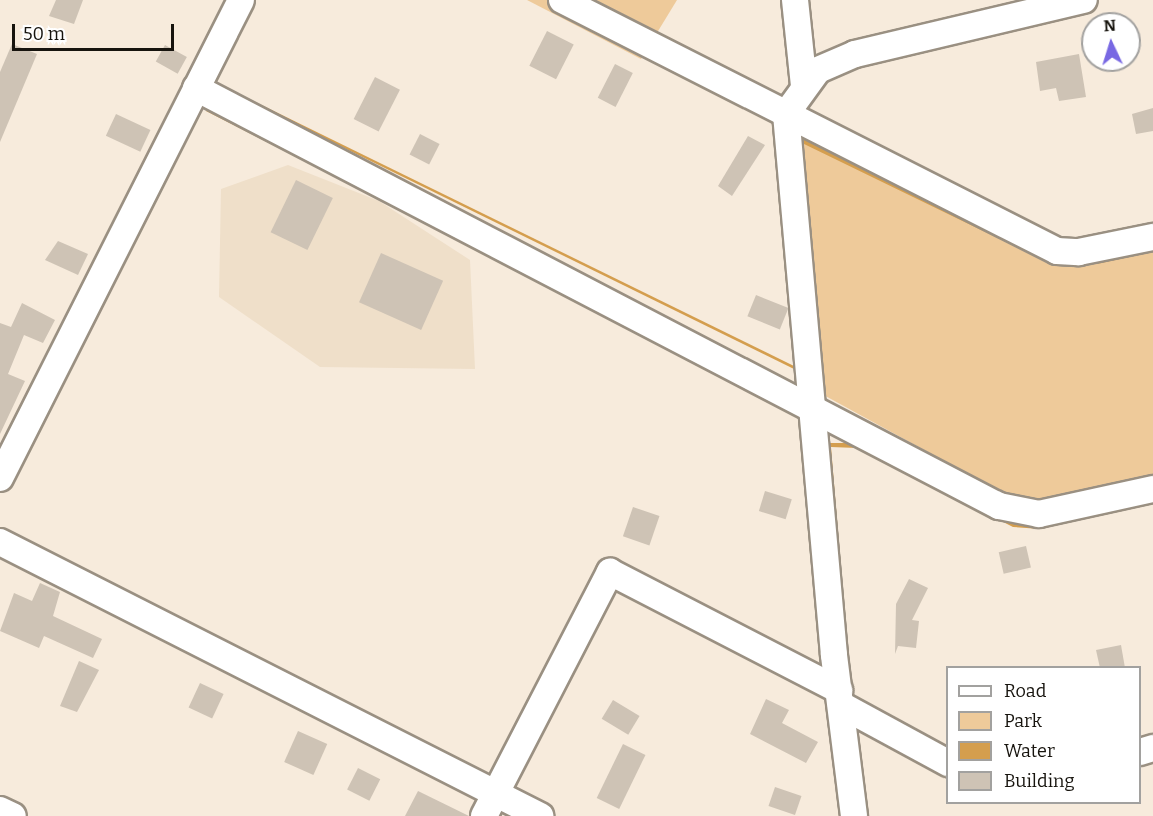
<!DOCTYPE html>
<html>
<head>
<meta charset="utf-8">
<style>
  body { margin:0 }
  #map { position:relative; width:1153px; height:816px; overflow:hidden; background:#f7ebdc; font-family:Bitter,serif }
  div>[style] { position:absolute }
  .built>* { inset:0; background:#efdfc9 }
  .green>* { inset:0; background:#eeca9a }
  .water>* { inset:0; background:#d49e4e }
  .building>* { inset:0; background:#cec3b5; transform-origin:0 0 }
  .roads { filter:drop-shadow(2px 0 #9a9082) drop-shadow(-2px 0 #9a9082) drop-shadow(0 2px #9a9082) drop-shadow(0 -2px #9a9082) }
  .minor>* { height:26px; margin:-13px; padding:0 13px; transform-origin:13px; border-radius:13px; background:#fff }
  span { translate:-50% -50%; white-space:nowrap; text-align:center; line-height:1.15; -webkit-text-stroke:4.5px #fff; paint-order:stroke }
  .legend { position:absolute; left:946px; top:666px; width:195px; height:138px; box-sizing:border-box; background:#fff; border:2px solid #a2a19f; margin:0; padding:8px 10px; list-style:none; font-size:18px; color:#17140e }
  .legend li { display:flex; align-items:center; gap:12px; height:30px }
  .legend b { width:30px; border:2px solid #a2a19f }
  .north { position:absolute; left:1081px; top:12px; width:60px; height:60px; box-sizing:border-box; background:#fff; border:2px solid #a2a19f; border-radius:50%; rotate:356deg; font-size:16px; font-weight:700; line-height:24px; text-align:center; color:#17140e }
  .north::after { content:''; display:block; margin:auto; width:21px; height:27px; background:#7868e3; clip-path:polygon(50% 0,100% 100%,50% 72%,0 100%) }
  .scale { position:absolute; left:12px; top:24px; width:162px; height:27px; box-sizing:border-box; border:3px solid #17140e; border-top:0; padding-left:8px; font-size:18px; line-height:21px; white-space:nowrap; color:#17140e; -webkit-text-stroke:4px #fff; paint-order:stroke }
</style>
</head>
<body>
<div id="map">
  <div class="built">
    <div style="clip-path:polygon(288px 165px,379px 201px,470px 260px,475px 369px,320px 367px,219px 297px,221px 189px)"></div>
  </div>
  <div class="green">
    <div style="clip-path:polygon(527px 0,677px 0,641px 59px)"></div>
    <div style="clip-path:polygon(800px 137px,1049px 258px,1153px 248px,1153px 476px,1049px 499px,1012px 498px,820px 393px)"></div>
  </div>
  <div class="water">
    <div style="clip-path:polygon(221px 85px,794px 366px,794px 369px,220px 87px)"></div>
    <div style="clip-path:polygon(207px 110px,796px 409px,795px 411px,206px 111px)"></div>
    <div style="clip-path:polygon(801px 136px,1049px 259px,1096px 262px,1153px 252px,1097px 264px,1047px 262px,802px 143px,824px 392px,820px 391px)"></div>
    <div style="clip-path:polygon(825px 431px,830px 443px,853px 443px,1015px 523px,1040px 525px,1153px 499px,1153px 503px,1040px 529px,1013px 527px,857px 448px,831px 447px,852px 700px)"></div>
    <div style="clip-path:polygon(616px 588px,824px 694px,823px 697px,615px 590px,514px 788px,612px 589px)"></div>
  </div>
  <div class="building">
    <div style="clip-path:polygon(56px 0,83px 0,74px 24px,49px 16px)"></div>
    <div style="left:547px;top:31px;width:30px;height:39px;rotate:27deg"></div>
    <div style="clip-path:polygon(12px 44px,37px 54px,0 142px,0 72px)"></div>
    <div style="left:165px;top:45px;width:25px;height:19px;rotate:29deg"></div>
    <div style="clip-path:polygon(1079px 54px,1086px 97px,1059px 101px,1056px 88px,1040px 91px,1036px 62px)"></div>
    <div style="left:615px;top:64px;width:20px;height:38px;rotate:27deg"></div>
    <div style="left:375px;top:77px;width:28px;height:47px;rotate:27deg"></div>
    <div style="clip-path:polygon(1153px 108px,1153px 131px,1136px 134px,1132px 114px)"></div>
    <div style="left:116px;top:114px;width:38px;height:24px;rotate:25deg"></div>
    <div style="left:420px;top:134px;width:22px;height:23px;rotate:27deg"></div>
    <div style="clip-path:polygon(748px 136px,765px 145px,732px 196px,718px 186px)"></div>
    <div style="left:296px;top:180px;width:41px;height:58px;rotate:26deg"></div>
    <div style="clip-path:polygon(58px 241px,88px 254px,78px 275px,45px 260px)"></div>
    <div style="left:381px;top:253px;width:68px;height:54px;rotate:24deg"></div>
    <div style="left:756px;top:295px;width:35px;height:23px;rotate:22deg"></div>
    <div style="clip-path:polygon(22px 303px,55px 320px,43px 343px,24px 335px,8px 374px,25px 381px,0 434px,0 323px,11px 327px)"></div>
    <div style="left:765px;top:491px;width:28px;height:21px;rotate:17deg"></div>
    <div style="left:633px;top:507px;width:28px;height:31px;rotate:19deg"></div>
    <div style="left:1026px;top:546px;width:22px;height:28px;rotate:77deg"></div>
    <div style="clip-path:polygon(909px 579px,928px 588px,912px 620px,919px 621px,916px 648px,898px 646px,895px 654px,896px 604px)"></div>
    <div style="clip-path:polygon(40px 583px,60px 592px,53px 616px,102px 639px,93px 658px,44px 636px,39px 648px,0 631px,14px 593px,32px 601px)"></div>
    <div style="clip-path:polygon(1121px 645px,1125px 668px,1100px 668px,1096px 650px)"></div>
    <div style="clip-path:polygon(79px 661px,99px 670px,77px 712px,60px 706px)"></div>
    <div style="left:200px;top:683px;width:26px;height:27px;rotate:25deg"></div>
    <div style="clip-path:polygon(766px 699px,789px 710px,782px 723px,818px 742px,806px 763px,750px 734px)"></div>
    <div style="left:613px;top:700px;width:31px;height:22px;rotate:31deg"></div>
    <div style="left:298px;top:731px;width:32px;height:34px;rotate:24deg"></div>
    <div style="left:623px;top:744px;width:25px;height:60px;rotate:26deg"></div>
    <div style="left:358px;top:768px;width:25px;height:24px;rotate:27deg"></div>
    <div style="left:775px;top:787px;width:28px;height:20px;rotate:19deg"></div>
    <div style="clip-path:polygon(418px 791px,469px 816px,405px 816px)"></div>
  </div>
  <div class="roads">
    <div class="minor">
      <div style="left:562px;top:0;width:555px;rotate:26.89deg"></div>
      <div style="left:1057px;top:251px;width:22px;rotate:3deg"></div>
      <div style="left:1079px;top:252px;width:76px;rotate:-11.5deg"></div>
      <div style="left:795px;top:0;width:85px;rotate:84deg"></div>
      <div style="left:196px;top:88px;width:905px;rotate:27.5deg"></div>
      <div style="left:999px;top:506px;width:41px;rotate:11.3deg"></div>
      <div style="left:1039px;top:514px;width:117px;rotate:-12.4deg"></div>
      <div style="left:0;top:478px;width:535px;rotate:-63.24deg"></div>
      <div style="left:0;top:542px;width:606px;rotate:26.9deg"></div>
      <div style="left:841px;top:705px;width:122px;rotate:28.5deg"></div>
      <div style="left:1140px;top:752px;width:14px;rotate:-17deg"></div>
      <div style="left:0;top:810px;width:14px;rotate:25deg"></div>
      <div style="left:484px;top:816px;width:275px;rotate:-62.7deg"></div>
      <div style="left:610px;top:572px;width:258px;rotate:27.3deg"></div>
      <div style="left:854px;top:816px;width:162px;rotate:-97.1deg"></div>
      <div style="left:834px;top:655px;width:543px;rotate:-95.07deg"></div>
      <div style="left:786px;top:114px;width:54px;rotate:-54deg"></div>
      <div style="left:818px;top:70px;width:40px;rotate:-23.4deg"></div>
      <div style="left:855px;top:54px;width:235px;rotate:-13.3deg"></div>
    </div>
  </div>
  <ul class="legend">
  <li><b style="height:8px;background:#fff"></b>Road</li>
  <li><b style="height:16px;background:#eeca9a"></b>Park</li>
  <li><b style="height:16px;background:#d49e4e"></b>Water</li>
  <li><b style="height:16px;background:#cec3b5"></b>Building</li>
  </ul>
  <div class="north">N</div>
  <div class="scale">50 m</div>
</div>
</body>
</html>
